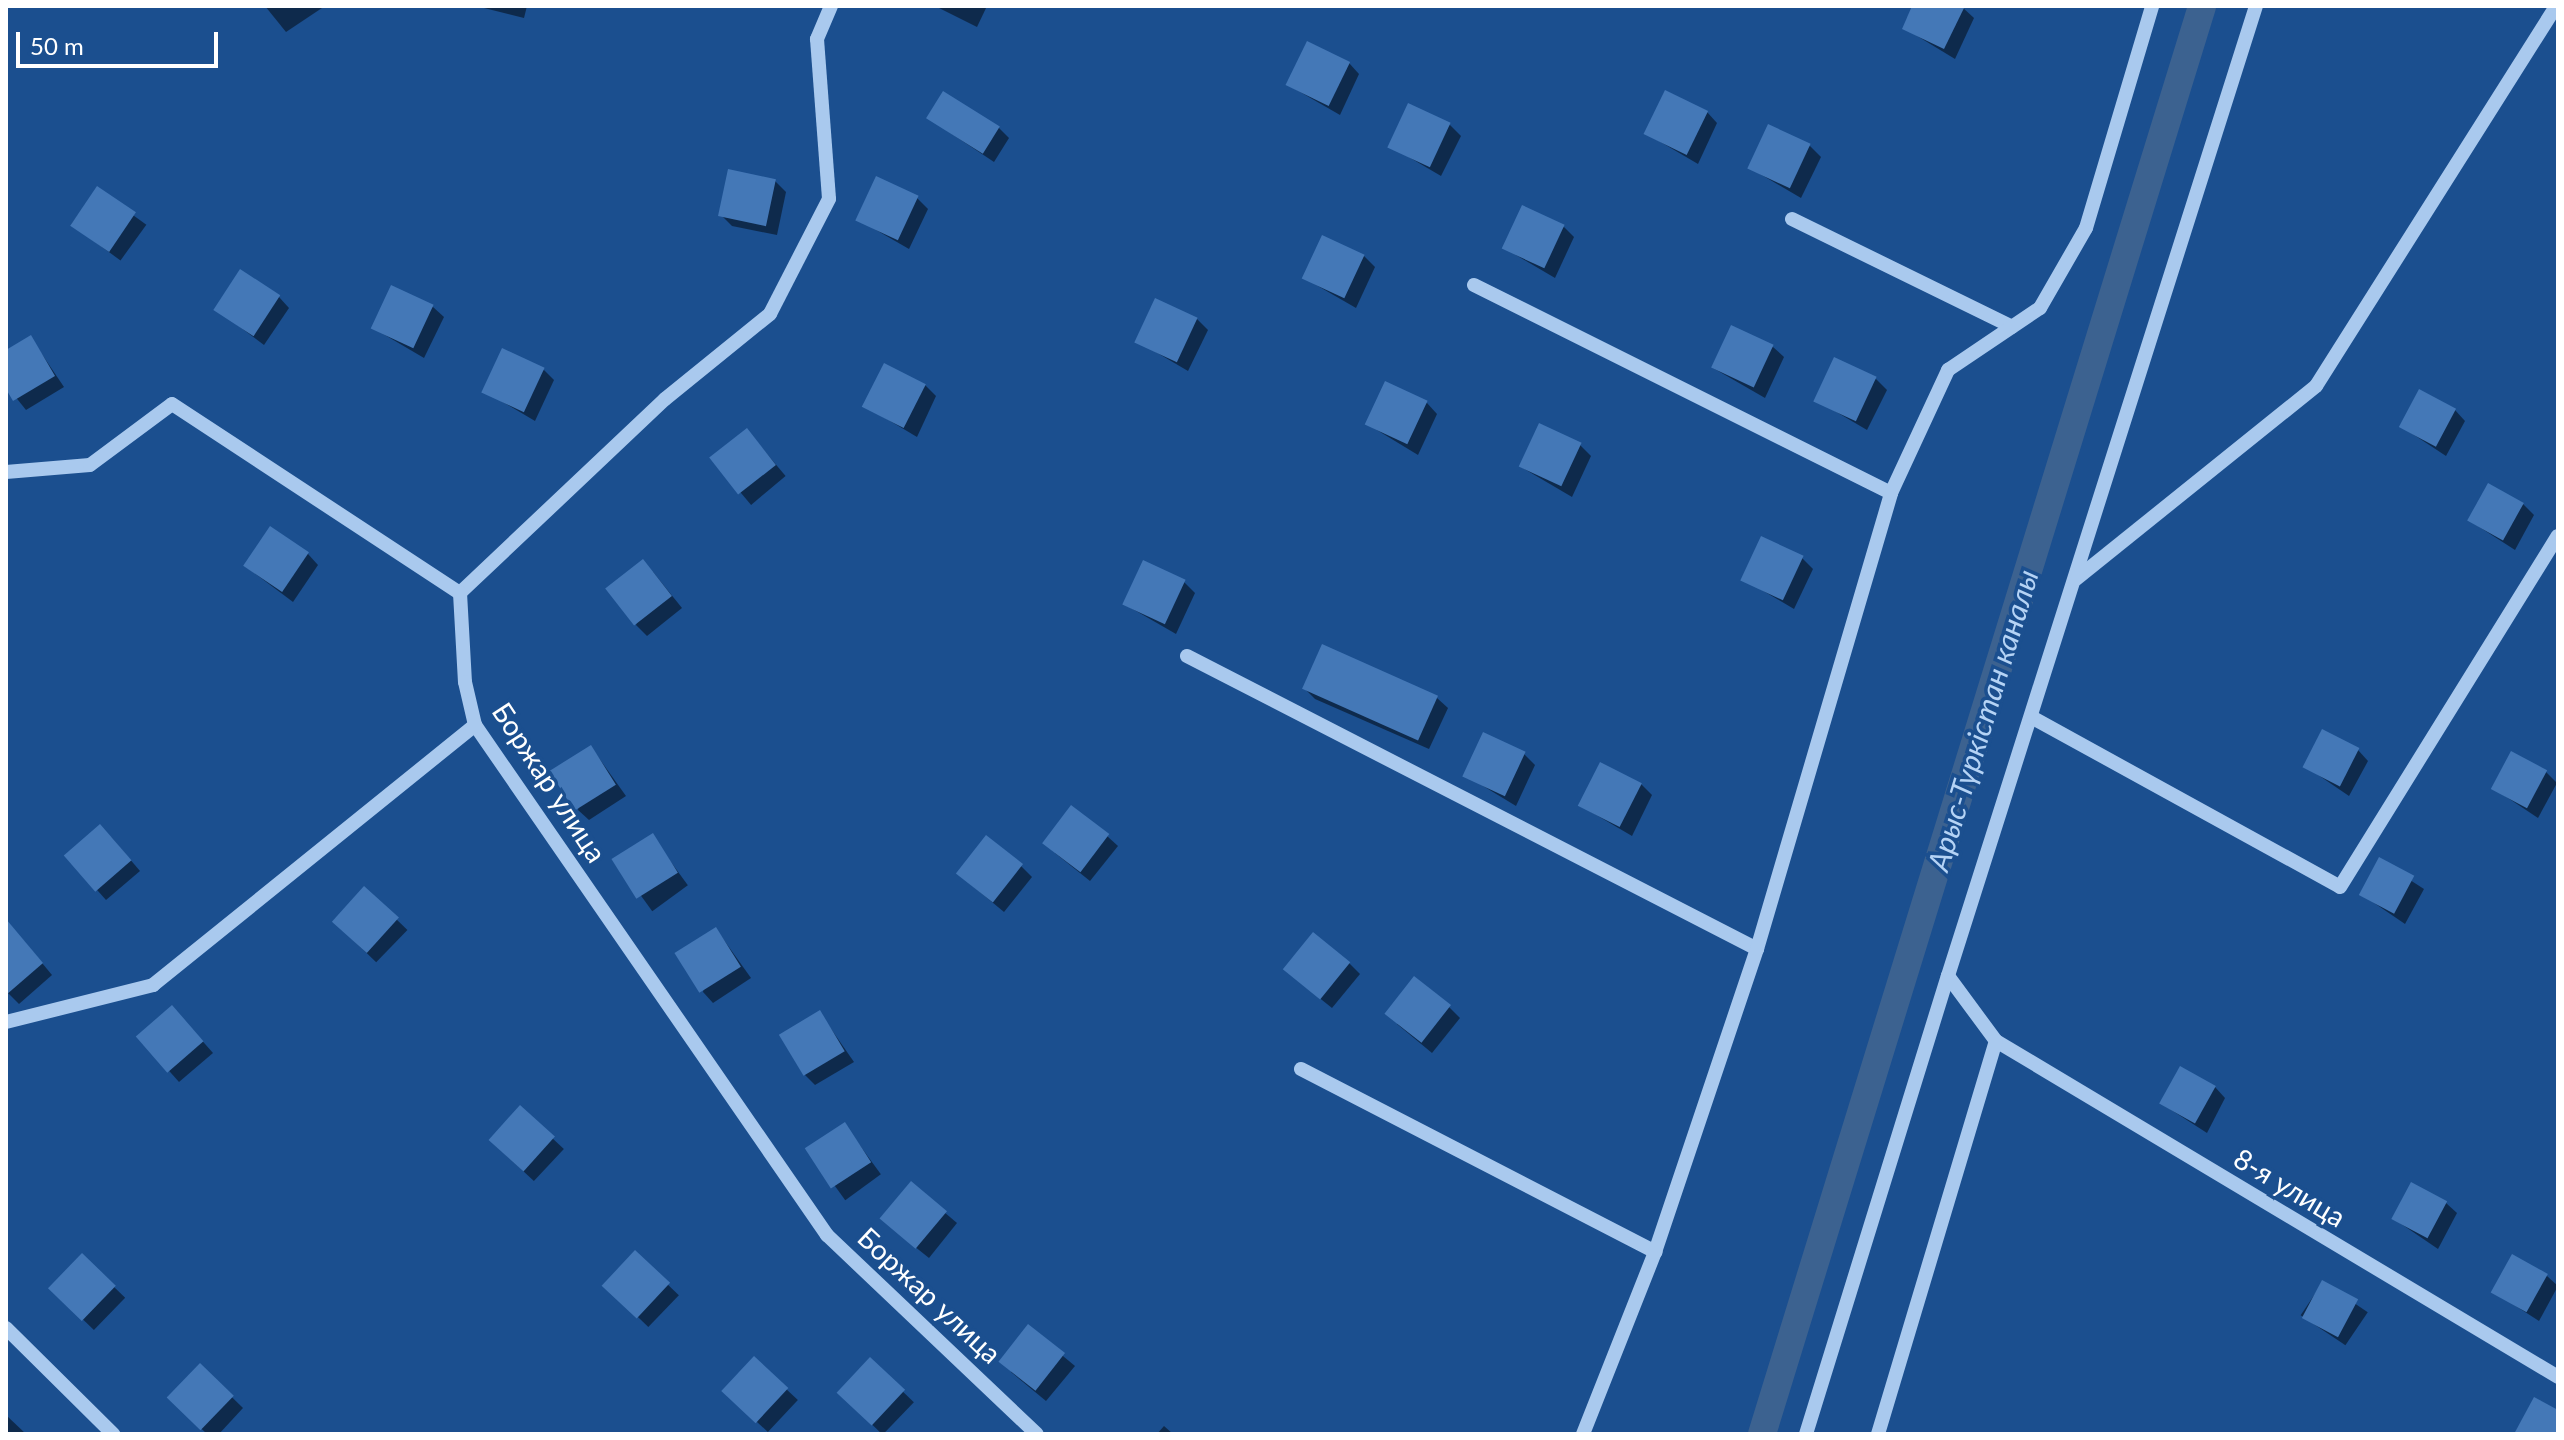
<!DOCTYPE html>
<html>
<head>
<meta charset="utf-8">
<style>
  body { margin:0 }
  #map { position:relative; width:2564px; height:1440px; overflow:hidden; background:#1b4f8f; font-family:Lato,sans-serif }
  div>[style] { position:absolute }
  .shadow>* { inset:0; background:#0007; transform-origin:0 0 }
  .canal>* { height:28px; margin:-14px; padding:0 14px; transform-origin:14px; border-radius:14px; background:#3c6290 }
  .building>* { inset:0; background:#4478b7; transform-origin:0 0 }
  .minor>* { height:14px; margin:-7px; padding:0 7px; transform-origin:7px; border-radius:7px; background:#a9c9ee }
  span { translate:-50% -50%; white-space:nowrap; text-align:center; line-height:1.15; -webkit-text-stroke:7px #1b4f8f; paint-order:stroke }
  .street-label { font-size:28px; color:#fff }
  .water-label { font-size:30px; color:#b5d3f5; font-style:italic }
  .frame { position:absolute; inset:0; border:8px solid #fff; pointer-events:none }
  .scale { position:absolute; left:16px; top:32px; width:202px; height:36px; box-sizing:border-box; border:4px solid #fff; border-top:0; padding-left:10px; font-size:24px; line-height:28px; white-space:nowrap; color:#fff; -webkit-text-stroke:6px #1b4f8f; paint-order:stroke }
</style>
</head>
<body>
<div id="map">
  <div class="shadow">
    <div style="clip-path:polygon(265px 6px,321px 6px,322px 8px,286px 32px)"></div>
    <div style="clip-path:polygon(476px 6px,527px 6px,524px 18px)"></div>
    <div style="clip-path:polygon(935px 6px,987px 6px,977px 27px)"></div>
    <div style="clip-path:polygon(1915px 6px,1961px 6px,1974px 18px,1955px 59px,1904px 28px)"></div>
    <div style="clip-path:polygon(1349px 63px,1359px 74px,1340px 115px,1288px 85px)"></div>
    <div style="clip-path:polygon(1707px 112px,1717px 123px,1698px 164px,1647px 134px)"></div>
    <div style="clip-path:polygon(928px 118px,998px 127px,1009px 138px,994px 162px)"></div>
    <div style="clip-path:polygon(1450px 125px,1461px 136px,1441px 176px,1390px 146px)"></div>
    <div style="clip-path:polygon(1810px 146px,1821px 157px,1801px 198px,1750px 168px)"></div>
    <div style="clip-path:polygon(775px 181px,786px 192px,777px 235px,732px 226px,721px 215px)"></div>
    <div style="left:97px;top:189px;width:61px;height:44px;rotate:36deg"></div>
    <div style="clip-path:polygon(917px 198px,928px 209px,909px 249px,857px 219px)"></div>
    <div style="clip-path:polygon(1564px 227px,1574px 237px,1555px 278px,1504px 248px)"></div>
    <div style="clip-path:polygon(1364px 256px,1375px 267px,1356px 308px,1304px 278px)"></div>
    <div style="clip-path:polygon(279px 297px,289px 308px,264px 345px,216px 309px)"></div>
    <div style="clip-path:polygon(433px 307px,444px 317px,424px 358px,373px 328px)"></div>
    <div style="clip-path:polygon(1197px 319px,1208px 330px,1188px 371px,1137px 341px)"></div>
    <div style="clip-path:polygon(31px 338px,64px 387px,26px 410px,6px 385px,6px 352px)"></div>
    <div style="clip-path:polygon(1773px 347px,1784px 357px,1765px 398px,1713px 368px)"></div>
    <div style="clip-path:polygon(544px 370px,554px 380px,535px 421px,484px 391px)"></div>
    <div style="clip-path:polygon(1876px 379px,1887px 390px,1867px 430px,1816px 400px)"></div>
    <div style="clip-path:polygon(925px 385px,936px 396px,917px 437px,865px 406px)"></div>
    <div style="clip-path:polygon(1427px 403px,1437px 414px,1418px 455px,1367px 424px)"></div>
    <div style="clip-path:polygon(2455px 410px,2465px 421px,2446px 456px,2402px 427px)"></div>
    <div style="left:747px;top:430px;width:60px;height:45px;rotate:50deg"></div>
    <div style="clip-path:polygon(1580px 445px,1591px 456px,1572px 497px,1521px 467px)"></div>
    <div style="clip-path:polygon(2523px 504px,2534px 515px,2515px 550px,2470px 521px)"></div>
    <div style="clip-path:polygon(308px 554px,318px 565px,293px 602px,245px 566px)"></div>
    <div style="clip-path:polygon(1802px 558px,1813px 569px,1794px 609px,1743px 579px)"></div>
    <div style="clip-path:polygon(653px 572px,682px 608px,647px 636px,636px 625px)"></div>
    <div style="clip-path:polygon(1184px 582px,1195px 593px,1176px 634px,1124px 604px)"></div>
    <div style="clip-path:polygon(1304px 688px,1437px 698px,1448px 708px,1429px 749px,1315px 699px)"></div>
    <div style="clip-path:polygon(591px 747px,626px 796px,589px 820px,578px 810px)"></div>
    <div style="clip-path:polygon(2358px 750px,2368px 761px,2349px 796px,2305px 766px)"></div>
    <div style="clip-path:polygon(1524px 754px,1535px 765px,1516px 806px,1465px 775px)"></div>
    <div style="clip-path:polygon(2546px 772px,2557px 783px,2538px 818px,2493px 788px)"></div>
    <div style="clip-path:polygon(1641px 784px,1652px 795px,1632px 836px,1581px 806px)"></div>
    <div style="left:652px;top:836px;width:61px;height:44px;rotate:54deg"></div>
    <div style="clip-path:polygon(1107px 836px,1118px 846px,1090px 881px,1055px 853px)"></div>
    <div style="clip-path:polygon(111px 837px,140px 871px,106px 900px,66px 855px)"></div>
    <div style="clip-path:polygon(2379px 860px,2424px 889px,2405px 924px,2361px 894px)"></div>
    <div style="clip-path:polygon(1021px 866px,1032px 877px,1004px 912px,969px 883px)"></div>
    <div style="left:365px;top:889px;width:59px;height:45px;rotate:44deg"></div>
    <div style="clip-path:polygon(716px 929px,751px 978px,713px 1003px,703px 992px)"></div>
    <div style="clip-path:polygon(6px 935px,23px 940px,52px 975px,19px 1004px,6px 991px)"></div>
    <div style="clip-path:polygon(1349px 963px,1360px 974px,1332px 1008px,1297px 980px)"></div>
    <div style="clip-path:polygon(1449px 1007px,1460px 1018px,1432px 1053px,1397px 1024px)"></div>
    <div style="clip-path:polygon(820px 1013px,854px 1062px,815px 1085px,804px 1074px)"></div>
    <div style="clip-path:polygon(183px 1019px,213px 1053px,179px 1082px,139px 1037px)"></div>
    <div style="clip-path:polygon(2215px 1087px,2225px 1098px,2207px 1133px,2162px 1104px)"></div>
    <div style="left:520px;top:1108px;width:60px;height:44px;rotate:43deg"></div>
    <div style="left:845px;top:1125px;width:61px;height:44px;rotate:54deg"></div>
    <div style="clip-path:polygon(911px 1184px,957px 1223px,929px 1258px,894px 1230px)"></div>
    <div style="clip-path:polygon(2446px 1203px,2457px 1213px,2438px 1249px,2394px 1219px)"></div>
    <div style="left:635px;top:1253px;width:61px;height:44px;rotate:44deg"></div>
    <div style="left:82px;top:1256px;width:60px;height:45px;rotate:44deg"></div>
    <div style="clip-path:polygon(2547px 1276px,2558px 1286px,2539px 1321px,2494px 1292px)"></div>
    <div style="left:2323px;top:1282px;width:54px;height:40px;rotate:34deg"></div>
    <div style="clip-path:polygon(1028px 1327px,1075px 1366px,1046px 1401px,1011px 1372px)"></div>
    <div style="left:754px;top:1359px;width:60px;height:44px;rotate:43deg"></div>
    <div style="left:870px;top:1360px;width:61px;height:45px;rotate:44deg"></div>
    <div style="clip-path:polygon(200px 1366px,243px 1408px,219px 1434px,207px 1434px,169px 1398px)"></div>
    <div style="clip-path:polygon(6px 1415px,26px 1434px,6px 1434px)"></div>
    <div style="clip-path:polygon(1164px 1426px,1173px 1434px,1157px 1434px)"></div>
  </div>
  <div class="canal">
    <div style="left:1762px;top:1434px;width:1494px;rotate:-72.87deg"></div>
  </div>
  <div class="building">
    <div style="clip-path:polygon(1912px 6px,1965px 6px,1944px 49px,1902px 29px)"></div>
    <div style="left:1307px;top:41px;width:48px;height:49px;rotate:26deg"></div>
    <div style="left:1665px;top:90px;width:48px;height:49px;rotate:26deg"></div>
    <div style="left:943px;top:91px;width:67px;height:32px;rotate:32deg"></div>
    <div style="left:1408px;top:103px;width:47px;height:49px;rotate:25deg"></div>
    <div style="left:1768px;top:124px;width:47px;height:49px;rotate:25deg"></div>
    <div style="left:728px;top:169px;width:49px;height:48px;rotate:12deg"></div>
    <div style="left:876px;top:176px;width:47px;height:49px;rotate:25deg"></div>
    <div style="left:97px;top:186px;width:47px;height:48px;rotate:34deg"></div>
    <div style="left:1522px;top:205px;width:47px;height:48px;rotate:25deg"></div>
    <div style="left:1322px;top:235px;width:47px;height:48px;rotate:25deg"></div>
    <div style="left:240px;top:269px;width:48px;height:49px;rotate:33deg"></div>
    <div style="left:391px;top:285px;width:47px;height:48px;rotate:25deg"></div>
    <div style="left:1155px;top:298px;width:47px;height:49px;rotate:25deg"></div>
    <div style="left:1731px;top:325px;width:47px;height:47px;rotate:25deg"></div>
    <div style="clip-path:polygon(31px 335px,55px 376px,13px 401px,6px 389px,6px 350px)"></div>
    <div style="left:502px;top:348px;width:47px;height:49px;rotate:25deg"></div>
    <div style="left:1834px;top:357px;width:47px;height:49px;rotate:25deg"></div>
    <div style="left:884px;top:363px;width:47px;height:49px;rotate:27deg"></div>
    <div style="left:1385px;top:381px;width:47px;height:48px;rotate:25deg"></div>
    <div style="left:2419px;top:389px;width:42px;height:43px;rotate:28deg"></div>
    <div style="left:1539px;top:423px;width:47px;height:48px;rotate:25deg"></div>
    <div style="left:747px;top:428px;width:47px;height:48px;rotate:52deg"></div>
    <div style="left:2488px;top:483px;width:41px;height:43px;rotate:29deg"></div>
    <div style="left:270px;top:526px;width:47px;height:48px;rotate:34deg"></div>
    <div style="left:1761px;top:536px;width:47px;height:49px;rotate:25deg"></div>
    <div style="left:643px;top:559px;width:47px;height:48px;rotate:52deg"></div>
    <div style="left:1143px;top:560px;width:47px;height:49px;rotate:25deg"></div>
    <div style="left:1322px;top:644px;width:127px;height:49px;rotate:24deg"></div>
    <div style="left:2322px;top:729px;width:42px;height:43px;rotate:27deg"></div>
    <div style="left:1483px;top:732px;width:47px;height:49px;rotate:25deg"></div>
    <div style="left:591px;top:745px;width:47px;height:49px;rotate:58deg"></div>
    <div style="left:2511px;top:751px;width:41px;height:43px;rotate:28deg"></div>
    <div style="left:1600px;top:762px;width:47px;height:49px;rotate:27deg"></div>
    <div style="left:1071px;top:805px;width:48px;height:48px;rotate:37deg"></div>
    <div style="left:100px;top:824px;width:48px;height:48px;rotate:49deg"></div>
    <div style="left:653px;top:833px;width:47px;height:49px;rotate:58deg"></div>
    <div style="left:986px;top:835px;width:47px;height:49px;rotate:38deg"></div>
    <div style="left:2379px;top:857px;width:40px;height:43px;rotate:28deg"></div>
    <div style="left:364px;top:886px;width:47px;height:48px;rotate:42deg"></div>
    <div style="clip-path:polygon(6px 919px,43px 963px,6px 995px)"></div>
    <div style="left:716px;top:927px;width:47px;height:49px;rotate:58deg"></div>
    <div style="left:1313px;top:932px;width:48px;height:48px;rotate:39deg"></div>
    <div style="left:1414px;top:976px;width:47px;height:48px;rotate:38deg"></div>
    <div style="left:172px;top:1005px;width:48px;height:48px;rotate:49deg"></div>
    <div style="left:820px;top:1010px;width:48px;height:48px;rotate:59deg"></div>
    <div style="left:2180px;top:1066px;width:41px;height:43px;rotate:29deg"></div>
    <div style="left:520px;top:1105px;width:47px;height:47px;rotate:42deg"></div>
    <div style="left:845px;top:1122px;width:48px;height:48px;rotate:57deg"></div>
    <div style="left:911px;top:1181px;width:47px;height:49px;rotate:40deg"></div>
    <div style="left:2411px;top:1182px;width:41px;height:42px;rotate:28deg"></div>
    <div style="left:635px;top:1250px;width:48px;height:49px;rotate:43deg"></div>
    <div style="left:82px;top:1253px;width:47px;height:49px;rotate:44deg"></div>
    <div style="left:2512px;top:1254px;width:41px;height:44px;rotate:29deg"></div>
    <div style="left:2322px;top:1280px;width:41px;height:43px;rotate:28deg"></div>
    <div style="left:1028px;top:1324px;width:47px;height:48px;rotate:38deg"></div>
    <div style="left:754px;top:1356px;width:47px;height:48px;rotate:43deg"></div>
    <div style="left:870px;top:1357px;width:48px;height:49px;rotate:43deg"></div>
    <div style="left:200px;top:1363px;width:47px;height:48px;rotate:44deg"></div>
    <div style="clip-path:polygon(2534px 1397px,2558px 1410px,2558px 1434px,2514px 1434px)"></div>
  </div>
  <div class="minor">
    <div style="left:831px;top:6px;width:36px;rotate:113deg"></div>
    <div style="left:817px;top:39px;width:160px;rotate:85.7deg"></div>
    <div style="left:829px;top:199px;width:129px;rotate:117.2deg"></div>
    <div style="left:770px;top:314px;width:135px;rotate:141deg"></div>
    <div style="left:665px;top:399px;width:282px;rotate:136.6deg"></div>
    <div style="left:460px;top:593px;width:89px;rotate:86.8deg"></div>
    <div style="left:465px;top:682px;width:44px;rotate:76.9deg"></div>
    <div style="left:475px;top:725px;width:620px;rotate:55.39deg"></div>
    <div style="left:827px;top:1235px;width:289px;rotate:43.5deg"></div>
    <div style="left:2256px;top:6px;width:1018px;rotate:107.62deg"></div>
    <div style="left:1948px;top:976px;width:81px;rotate:53.6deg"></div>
    <div style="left:1996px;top:1041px;width:655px;rotate:30.87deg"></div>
    <div style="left:1792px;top:219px;width:245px;rotate:26.1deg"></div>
    <div style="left:1474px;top:285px;width:466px;rotate:26.5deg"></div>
    <div style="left:6px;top:472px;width:84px;rotate:-4.8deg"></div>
    <div style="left:90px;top:465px;width:102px;rotate:-36.6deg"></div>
    <div style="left:172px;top:404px;width:344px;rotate:33.3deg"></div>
    <div style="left:2076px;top:579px;width:308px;rotate:-38.8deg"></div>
    <div style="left:2316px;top:386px;width:449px;rotate:-57.7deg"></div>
    <div style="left:1187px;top:656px;width:641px;rotate:27.2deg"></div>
    <div style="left:2033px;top:718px;width:350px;rotate:28.8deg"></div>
    <div style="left:2340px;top:887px;width:413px;rotate:-58.2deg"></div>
    <div style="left:6px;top:1022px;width:152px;rotate:-14.1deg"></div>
    <div style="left:153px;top:985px;width:414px;rotate:-38.9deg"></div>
    <div style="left:1301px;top:1069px;width:399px;rotate:27.3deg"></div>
    <div style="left:6px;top:1328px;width:151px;rotate:44.7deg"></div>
    <div style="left:1583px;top:1434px;width:196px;rotate:-68.4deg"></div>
    <div style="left:1655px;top:1252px;width:320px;rotate:-71.4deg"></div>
    <div style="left:1757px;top:949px;width:475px;rotate:-73.6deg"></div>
    <div style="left:1891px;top:493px;width:136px;rotate:-65.1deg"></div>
    <div style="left:1948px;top:370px;width:111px;rotate:-34deg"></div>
    <div style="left:2040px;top:308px;width:92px;rotate:-60.1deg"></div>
    <div style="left:2086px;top:228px;width:232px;rotate:-73.4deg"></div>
    <div style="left:1806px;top:1434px;width:480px;rotate:-72.8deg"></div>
    <div style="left:1878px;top:1434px;width:410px;rotate:-73.3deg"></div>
  </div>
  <div class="street-label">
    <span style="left:550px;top:782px;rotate:57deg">Боржар улица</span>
    <span style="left:2290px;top:1187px;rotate:31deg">8-я улица</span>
    <span style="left:930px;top:1295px;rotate:43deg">Боржар улица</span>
  </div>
  <div class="water-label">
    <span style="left:1982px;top:720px;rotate:-73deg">Арыс-Түркістан каналы</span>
  </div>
  <div class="frame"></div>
  <div class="scale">50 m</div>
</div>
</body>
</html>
